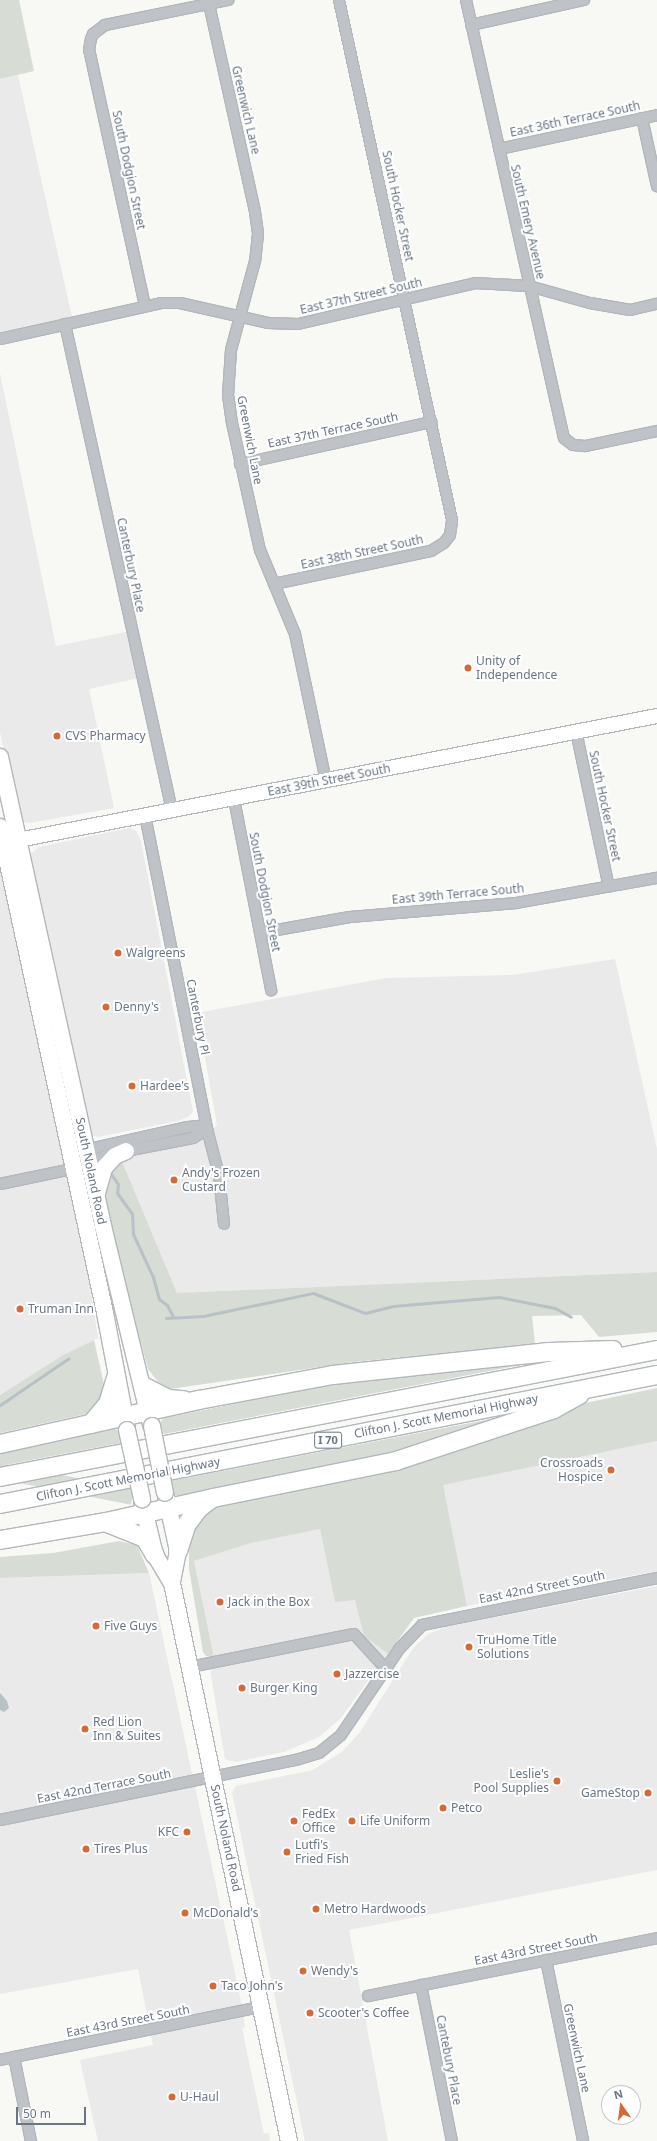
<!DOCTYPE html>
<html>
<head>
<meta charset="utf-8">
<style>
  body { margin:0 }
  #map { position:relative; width:657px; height:2141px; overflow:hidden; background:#f8f8f5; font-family:"Noto Sans",sans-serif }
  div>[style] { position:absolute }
  .built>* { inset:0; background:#e9eae9 }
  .green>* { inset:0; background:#d7dcd5; transform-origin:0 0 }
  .water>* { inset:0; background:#b8c1c6 }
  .stream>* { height:3px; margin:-1.5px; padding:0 1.5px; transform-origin:1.5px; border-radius:1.5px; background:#b8c1c6 }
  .roads { filter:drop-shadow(1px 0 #b2b7bc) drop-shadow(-1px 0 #b2b7bc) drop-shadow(0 1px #b2b7bc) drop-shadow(0 -1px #b2b7bc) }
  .street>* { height:10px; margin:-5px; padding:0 5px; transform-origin:5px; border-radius:5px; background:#bfc3c7 }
  .secondary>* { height:14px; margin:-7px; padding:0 7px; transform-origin:7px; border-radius:7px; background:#fff }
  .primary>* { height:16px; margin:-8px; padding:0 8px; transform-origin:8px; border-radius:8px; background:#fff }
  .highway>* { height:18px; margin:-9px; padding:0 9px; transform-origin:9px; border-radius:9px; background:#fff }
  .bridges { filter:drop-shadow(1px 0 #b3b7bb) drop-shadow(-1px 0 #b3b7bb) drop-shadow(0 1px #b3b7bb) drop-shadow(0 -1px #b3b7bb) }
  .primary-bridge>* { height:16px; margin:-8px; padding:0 8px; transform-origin:8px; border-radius:8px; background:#fff }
  .dots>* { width:11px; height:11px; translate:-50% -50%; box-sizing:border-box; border:2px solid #fff; border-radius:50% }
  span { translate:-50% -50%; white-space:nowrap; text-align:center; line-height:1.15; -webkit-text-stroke:4px #fff; paint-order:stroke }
  .shield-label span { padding:1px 3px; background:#fff; border:1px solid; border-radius:3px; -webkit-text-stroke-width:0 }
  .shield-label { font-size:11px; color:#697684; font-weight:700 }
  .street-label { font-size:12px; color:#697684 }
  .poi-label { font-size:12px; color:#697684 }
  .left { translate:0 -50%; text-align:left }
  .right { translate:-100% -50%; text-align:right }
  .north { position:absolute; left:601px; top:2085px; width:40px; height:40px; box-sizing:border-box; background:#fff; border:1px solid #c3c8ce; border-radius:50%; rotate:346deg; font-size:11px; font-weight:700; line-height:16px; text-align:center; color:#697684 }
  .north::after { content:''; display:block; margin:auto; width:14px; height:18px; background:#d76937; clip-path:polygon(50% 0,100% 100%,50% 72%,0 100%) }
  .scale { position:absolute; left:16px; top:2107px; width:70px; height:18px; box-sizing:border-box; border:2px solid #697684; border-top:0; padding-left:5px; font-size:12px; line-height:14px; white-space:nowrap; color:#697684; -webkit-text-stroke:3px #fff; paint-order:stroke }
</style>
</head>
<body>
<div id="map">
  <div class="built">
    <div style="clip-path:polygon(18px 75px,72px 317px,0 335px,0 79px)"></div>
    <div style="clip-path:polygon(0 373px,56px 646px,126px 632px,138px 678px,89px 689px,114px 808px,29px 823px,20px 821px,16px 810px,0 732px)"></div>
    <div style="clip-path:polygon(129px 828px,136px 831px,141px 841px,193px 1112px,188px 1117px,177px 1121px,98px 1137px,89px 1134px,30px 864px,31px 854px,39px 847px)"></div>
    <div style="clip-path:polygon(0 862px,85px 1253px,98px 1338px,63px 1355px,0 1395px)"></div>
    <div style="clip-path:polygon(615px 959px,657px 1149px,657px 1272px,177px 1293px,121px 1159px,201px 1141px,217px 1125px,197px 1013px,386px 978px,512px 975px)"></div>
    <div style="clip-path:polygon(657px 1441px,657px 1571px,467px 1606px,442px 1485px)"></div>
    <div style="clip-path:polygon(320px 1529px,335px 1601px,355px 1599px,364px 1636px,388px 1654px,340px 1719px,319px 1737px,284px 1752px,235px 1762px,225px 1759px,211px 1675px,210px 1656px,214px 1657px,194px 1561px,251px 1543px)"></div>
    <div style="clip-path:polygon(149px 1573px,240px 1997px,245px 2027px,242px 2028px,264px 2134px,269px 2133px,270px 2141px,98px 2141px,80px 2060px,153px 2045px,138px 1969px,0 1994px,0 1578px)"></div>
    <div style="clip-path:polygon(657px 1586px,657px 1870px,349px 1930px,388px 2141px,305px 2141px,232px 1793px,236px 1786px,313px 1770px,343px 1751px,360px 1732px,414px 1647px,428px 1634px,446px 1627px)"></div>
  </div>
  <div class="green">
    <div style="clip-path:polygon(0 0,19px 0,34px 71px,0 79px)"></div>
    <div style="clip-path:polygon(121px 1159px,177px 1293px,657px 1272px,657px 1332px,599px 1337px,581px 1315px,532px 1316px,535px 1344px,354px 1362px,170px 1389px,158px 1382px,148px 1369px,123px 1276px,105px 1194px,109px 1168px)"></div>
    <div style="clip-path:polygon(94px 1340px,105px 1389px,96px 1410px,86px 1414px,0 1433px,0 1395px,63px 1355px)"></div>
    <div style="clip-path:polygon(525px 1359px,526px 1364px,164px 1434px,159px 1423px,164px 1418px,392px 1372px)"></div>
    <div style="clip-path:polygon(657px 1388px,657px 1441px,443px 1485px,467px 1606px,414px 1618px,388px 1654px,364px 1636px,355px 1600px,335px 1602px,320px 1529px,251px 1543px,194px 1561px,214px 1657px,206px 1656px,203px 1652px,189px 1569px,189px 1547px,195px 1525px,212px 1507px,585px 1403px)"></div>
    <div style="clip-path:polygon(496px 1418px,379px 1458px,179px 1497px,173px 1493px,170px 1481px)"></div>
    <div style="clip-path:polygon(113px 1428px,119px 1431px,120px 1443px,0 1466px,0 1451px)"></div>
    <div style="left:134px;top:1489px;width:16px;height:137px;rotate:101deg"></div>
    <div style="clip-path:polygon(119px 1541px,137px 1545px,149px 1573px,0 1578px,0 1557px,53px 1553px)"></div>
  </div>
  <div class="water">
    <div style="clip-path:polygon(0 1693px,7px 1701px,9px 1708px,4px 1712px,0 1710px)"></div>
  </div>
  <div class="stream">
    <div style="left:111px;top:1174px;width:12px;rotate:55deg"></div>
    <div style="left:118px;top:1184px;width:9px;rotate:96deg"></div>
    <div style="left:117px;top:1193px;width:26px;rotate:54deg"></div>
    <div style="left:132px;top:1214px;width:20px;rotate:87deg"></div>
    <div style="left:133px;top:1234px;width:47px;rotate:65.1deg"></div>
    <div style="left:153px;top:1277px;width:23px;rotate:75deg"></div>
    <div style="left:159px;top:1299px;width:10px;rotate:37deg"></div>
    <div style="left:167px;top:1305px;width:13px;rotate:63deg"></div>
    <div style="left:166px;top:1318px;width:37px;rotate:-3deg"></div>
    <div style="left:203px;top:1316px;width:112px;rotate:-11.8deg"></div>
    <div style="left:313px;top:1293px;width:56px;rotate:21deg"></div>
    <div style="left:365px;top:1313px;width:29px;rotate:-14deg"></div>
    <div style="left:393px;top:1306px;width:106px;rotate:-4.9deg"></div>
    <div style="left:499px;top:1297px;width:57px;rotate:11.1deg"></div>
    <div style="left:555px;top:1308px;width:18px;rotate:29deg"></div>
    <div style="left:0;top:1405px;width:83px;rotate:-34.3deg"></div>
  </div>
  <div class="roads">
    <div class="street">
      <div style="left:466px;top:0;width:449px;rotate:77.4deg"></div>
      <div style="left:564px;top:438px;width:11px;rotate:38deg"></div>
      <div style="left:573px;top:445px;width:12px;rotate:5deg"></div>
      <div style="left:585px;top:446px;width:74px;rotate:-11.8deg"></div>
      <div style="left:209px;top:4px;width:213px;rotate:77.5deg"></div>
      <div style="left:255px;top:212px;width:22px;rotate:82deg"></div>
      <div style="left:258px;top:234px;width:27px;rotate:96deg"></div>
      <div style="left:255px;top:261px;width:92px;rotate:105.1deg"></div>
      <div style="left:231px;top:350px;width:45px;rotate:93.8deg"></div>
      <div style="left:228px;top:395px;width:28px;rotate:82deg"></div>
      <div style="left:232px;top:423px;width:130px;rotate:77.6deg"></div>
      <div style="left:260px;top:550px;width:91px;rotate:67.4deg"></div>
      <div style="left:295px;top:634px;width:150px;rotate:78.1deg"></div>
      <div style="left:471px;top:25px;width:116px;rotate:-12.5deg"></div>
      <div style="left:642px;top:118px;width:70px;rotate:77.6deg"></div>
      <div style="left:499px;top:149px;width:162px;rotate:-12.1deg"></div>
      <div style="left:145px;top:306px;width:262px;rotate:-102.3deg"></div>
      <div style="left:89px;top:50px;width:11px;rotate:-80deg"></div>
      <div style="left:91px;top:39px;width:5px;rotate:-68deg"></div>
      <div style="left:93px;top:34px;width:15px;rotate:-37deg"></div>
      <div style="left:105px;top:25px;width:126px;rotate:-11.5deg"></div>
      <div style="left:65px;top:324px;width:499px;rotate:77.6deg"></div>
      <div style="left:0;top:339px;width:165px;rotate:-12.6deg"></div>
      <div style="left:161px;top:303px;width:19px"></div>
      <div style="left:180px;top:303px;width:90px;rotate:12.8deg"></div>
      <div style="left:268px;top:323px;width:30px;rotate:2deg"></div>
      <div style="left:298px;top:324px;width:182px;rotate:-13deg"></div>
      <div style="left:475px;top:283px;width:54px;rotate:3.2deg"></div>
      <div style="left:529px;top:286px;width:63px;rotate:15.6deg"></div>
      <div style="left:590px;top:303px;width:41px;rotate:9.9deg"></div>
      <div style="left:630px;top:310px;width:28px;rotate:-13deg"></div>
      <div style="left:240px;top:464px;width:196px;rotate:-12.4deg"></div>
      <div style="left:274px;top:584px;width:160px;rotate:-11.9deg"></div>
      <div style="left:431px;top:551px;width:15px;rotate:-32deg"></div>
      <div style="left:444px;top:543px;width:10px;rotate:-53deg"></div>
      <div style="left:450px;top:535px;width:15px;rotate:-82deg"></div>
      <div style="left:452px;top:520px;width:532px;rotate:-102.26deg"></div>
      <div style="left:576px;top:731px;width:159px;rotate:78.1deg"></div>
      <div style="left:234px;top:799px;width:195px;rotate:79deg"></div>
      <div style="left:145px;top:815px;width:320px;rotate:78.8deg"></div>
      <div style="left:207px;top:1129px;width:48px;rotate:75.4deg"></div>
      <div style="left:219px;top:1175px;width:49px;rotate:84.2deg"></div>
      <div style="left:260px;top:933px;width:91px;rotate:-10.1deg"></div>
      <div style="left:350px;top:917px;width:167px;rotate:-4.8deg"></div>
      <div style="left:516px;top:903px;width:143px;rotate:-10.1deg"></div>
      <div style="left:0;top:1184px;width:74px;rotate:-11.8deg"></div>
      <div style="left:72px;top:1169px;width:18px;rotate:-27deg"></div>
      <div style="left:88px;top:1161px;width:39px;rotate:-15deg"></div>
      <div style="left:126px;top:1151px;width:68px;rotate:-11deg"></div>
      <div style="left:193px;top:1138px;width:17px;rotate:-33deg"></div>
      <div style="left:207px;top:1129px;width:9px;rotate:-159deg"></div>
      <div style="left:199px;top:1126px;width:11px;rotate:175deg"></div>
      <div style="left:188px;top:1127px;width:110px;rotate:167.4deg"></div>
      <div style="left:190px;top:1667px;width:167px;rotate:-11.4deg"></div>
      <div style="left:354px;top:1634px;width:46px;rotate:47.6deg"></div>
      <div style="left:0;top:1820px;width:302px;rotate:-11.5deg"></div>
      <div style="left:296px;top:1760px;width:24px;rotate:-17deg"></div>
      <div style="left:319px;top:1753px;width:28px;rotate:-39deg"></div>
      <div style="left:341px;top:1735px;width:105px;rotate:-55.9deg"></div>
      <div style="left:400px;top:1648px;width:32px;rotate:-46deg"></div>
      <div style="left:422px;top:1625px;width:240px;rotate:-11.3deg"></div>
      <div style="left:546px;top:1960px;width:185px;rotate:78.4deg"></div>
      <div style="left:421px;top:1985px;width:159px;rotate:78.8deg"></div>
      <div style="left:368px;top:1996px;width:295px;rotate:-11.3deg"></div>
      <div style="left:14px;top:2057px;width:86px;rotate:78.6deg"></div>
      <div style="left:0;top:2060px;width:266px;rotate:-11.5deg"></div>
    </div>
    <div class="secondary">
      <div style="left:8px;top:842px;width:661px;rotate:-10.99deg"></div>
    </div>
    <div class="primary">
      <div style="left:0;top:757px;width:480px;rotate:77.6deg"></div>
      <div style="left:103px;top:1226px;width:204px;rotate:76.4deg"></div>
      <div style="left:0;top:827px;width:497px;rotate:77.8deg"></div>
      <div style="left:105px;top:1313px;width:117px;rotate:79.2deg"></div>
      <div style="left:97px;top:1193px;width:26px;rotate:-74deg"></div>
      <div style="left:104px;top:1168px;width:16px;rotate:-47deg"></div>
      <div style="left:115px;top:1156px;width:12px;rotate:-24deg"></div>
      <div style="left:166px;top:1496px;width:56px;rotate:77.7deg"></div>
      <div style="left:178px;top:1551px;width:33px;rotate:101deg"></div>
      <div style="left:142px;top:1501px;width:56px;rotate:76.5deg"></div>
      <div style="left:155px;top:1555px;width:33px;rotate:59deg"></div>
      <div style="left:172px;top:1583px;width:570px;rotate:78.16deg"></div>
    </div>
    <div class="highway">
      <div style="left:143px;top:1386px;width:28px;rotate:27deg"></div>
      <div style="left:168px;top:1399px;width:16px;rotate:4deg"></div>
      <div style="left:91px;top:1424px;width:26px;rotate:-50deg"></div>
      <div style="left:108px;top:1404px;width:28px;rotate:-73deg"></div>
      <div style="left:0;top:1444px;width:204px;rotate:-12.5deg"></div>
      <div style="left:199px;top:1400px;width:136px;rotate:-10.6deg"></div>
      <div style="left:333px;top:1375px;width:217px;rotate:-6.1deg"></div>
      <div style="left:549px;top:1352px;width:64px;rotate:-1.8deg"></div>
      <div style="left:0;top:1477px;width:669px;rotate:-10.94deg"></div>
      <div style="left:0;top:1504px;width:670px;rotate:-11.11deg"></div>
      <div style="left:107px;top:1523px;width:41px;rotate:21.5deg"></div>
      <div style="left:145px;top:1538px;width:20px;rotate:60deg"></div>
      <div style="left:0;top:1540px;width:108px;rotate:-9.6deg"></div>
      <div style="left:106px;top:1522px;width:110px;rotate:-12.6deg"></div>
      <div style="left:213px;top:1498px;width:187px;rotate:-11.4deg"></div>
      <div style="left:396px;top:1461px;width:166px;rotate:-18.2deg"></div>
      <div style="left:554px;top:1409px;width:29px;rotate:-29deg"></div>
      <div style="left:178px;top:1551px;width:28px;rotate:-72deg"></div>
      <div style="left:187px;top:1524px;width:20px;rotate:-53deg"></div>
      <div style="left:199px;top:1508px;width:15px;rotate:-37deg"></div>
    </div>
  </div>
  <div class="bridges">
    <div class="primary-bridge">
      <div style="left:152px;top:1426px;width:68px;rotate:79deg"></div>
      <div style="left:127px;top:1430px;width:71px;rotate:77.7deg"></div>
    </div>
  </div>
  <div class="dots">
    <div style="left:468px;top:668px;background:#d76937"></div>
    <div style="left:57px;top:736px;background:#d76937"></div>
    <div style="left:118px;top:953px;background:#d76937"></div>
    <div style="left:106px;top:1007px;background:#d76937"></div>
    <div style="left:132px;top:1086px;background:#d76937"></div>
    <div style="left:174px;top:1180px;background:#d76937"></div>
    <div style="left:20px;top:1309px;background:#d76937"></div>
    <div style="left:611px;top:1470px;background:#d76937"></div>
    <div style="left:220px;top:1602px;background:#d76937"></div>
    <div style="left:96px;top:1626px;background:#d76937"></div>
    <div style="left:469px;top:1647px;background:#d76937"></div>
    <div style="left:337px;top:1674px;background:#d76937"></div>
    <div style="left:242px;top:1688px;background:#d76937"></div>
    <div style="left:85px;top:1729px;background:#d76937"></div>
    <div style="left:557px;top:1781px;background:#d76937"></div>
    <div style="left:648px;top:1793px;background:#d76937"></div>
    <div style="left:443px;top:1808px;background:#d76937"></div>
    <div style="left:294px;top:1821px;background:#d76937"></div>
    <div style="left:352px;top:1821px;background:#d76937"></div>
    <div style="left:187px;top:1832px;background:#d76937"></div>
    <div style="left:86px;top:1849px;background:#d76937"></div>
    <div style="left:287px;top:1852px;background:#d76937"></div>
    <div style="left:316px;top:1909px;background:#d76937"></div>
    <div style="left:185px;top:1913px;background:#d76937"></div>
    <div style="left:303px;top:1971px;background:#d76937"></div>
    <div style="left:213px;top:1986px;background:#d76937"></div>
    <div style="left:310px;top:2013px;background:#d76937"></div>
    <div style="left:172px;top:2097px;background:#d76937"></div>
  </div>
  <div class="shield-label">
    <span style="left:328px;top:1440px">I 70</span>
  </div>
  <div class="street-label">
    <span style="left:246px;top:110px;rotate:77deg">Greenwich Lane</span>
    <span style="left:575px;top:119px;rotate:-12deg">East 36th Terrace South</span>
    <span style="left:129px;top:170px;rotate:78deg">South Dodgion Street</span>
    <span style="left:398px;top:206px;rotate:78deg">South Hocker Street</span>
    <span style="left:528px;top:222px;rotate:77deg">South Emery Avenue</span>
    <span style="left:361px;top:296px;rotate:-13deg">East 37th Street South</span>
    <span style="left:333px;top:430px;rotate:-12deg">East 37th Terrace South</span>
    <span style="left:250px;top:440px;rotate:79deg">Greenwich Lane</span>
    <span style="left:362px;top:552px;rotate:-12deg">East 38th Street South</span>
    <span style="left:131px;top:565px;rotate:78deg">Canterbury Place</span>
    <span style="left:329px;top:780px;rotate:-11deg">East 39th Street South</span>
    <span style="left:605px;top:806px;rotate:78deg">South Hocker Street</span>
    <span style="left:265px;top:892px;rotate:79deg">South Dodgion Street</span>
    <span style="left:458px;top:894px;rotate:-5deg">East 39th Terrace South</span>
    <span style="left:198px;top:1017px;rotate:79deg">Canterbury Pl</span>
    <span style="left:91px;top:1171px;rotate:78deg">South Noland Road</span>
    <span style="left:446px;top:1416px;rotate:-11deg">Clifton J. Scott Memorial Highway</span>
    <span style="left:128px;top:1479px;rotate:-11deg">Clifton J. Scott Memorial Highway</span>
    <span style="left:542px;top:1587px;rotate:-11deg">East 42nd Street South</span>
    <span style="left:104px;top:1786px;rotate:-11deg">East 42nd Terrace South</span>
    <span style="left:226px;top:1838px;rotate:78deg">South Noland Road</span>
    <span style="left:536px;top:1949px;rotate:-11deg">East 43rd Street South</span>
    <span style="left:128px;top:2021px;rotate:-11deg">East 43rd Street South</span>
    <span style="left:577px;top:2048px;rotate:78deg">Greenwich Lane</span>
    <span style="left:449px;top:2060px;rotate:79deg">Cantebury Place</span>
  </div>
  <div class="poi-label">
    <span class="left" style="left:476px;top:668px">Unity of<br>Independence</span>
    <span class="left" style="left:65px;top:736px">CVS Pharmacy</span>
    <span class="left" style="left:126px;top:953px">Walgreens</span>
    <span class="left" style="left:114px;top:1007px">Denny's</span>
    <span class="left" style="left:140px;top:1086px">Hardee's</span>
    <span class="left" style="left:182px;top:1180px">Andy's Frozen<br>Custard</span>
    <span class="left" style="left:28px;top:1309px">Truman Inn</span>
    <span class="right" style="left:603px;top:1470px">Crossroads<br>Hospice</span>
    <span class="left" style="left:228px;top:1602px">Jack in the Box</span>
    <span class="left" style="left:104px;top:1626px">Five Guys</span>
    <span class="left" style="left:477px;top:1647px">TruHome Title<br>Solutions</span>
    <span class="left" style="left:345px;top:1674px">Jazzercise</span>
    <span class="left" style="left:250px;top:1688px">Burger King</span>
    <span class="left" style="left:93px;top:1729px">Red Lion<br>Inn &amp; Suites</span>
    <span class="right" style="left:549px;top:1781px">Leslie's<br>Pool Supplies</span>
    <span class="right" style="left:640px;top:1793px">GameStop</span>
    <span class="left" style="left:451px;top:1808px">Petco</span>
    <span class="left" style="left:302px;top:1821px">FedEx<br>Office</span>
    <span class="left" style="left:360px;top:1821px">Life Uniform</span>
    <span class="right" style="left:179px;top:1832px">KFC</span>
    <span class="left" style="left:295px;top:1852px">Lutfi's<br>Fried Fish</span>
    <span class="left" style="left:94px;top:1849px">Tires Plus</span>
    <span class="left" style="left:324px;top:1909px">Metro Hardwoods</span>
    <span class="left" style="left:193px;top:1913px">McDonald's</span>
    <span class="left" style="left:311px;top:1971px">Wendy's</span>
    <span class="left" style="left:221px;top:1986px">Taco John's</span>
    <span class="left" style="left:318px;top:2013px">Scooter's Coffee</span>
    <span class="left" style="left:180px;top:2097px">U-Haul</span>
  </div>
  <div class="north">N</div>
  <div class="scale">50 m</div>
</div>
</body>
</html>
